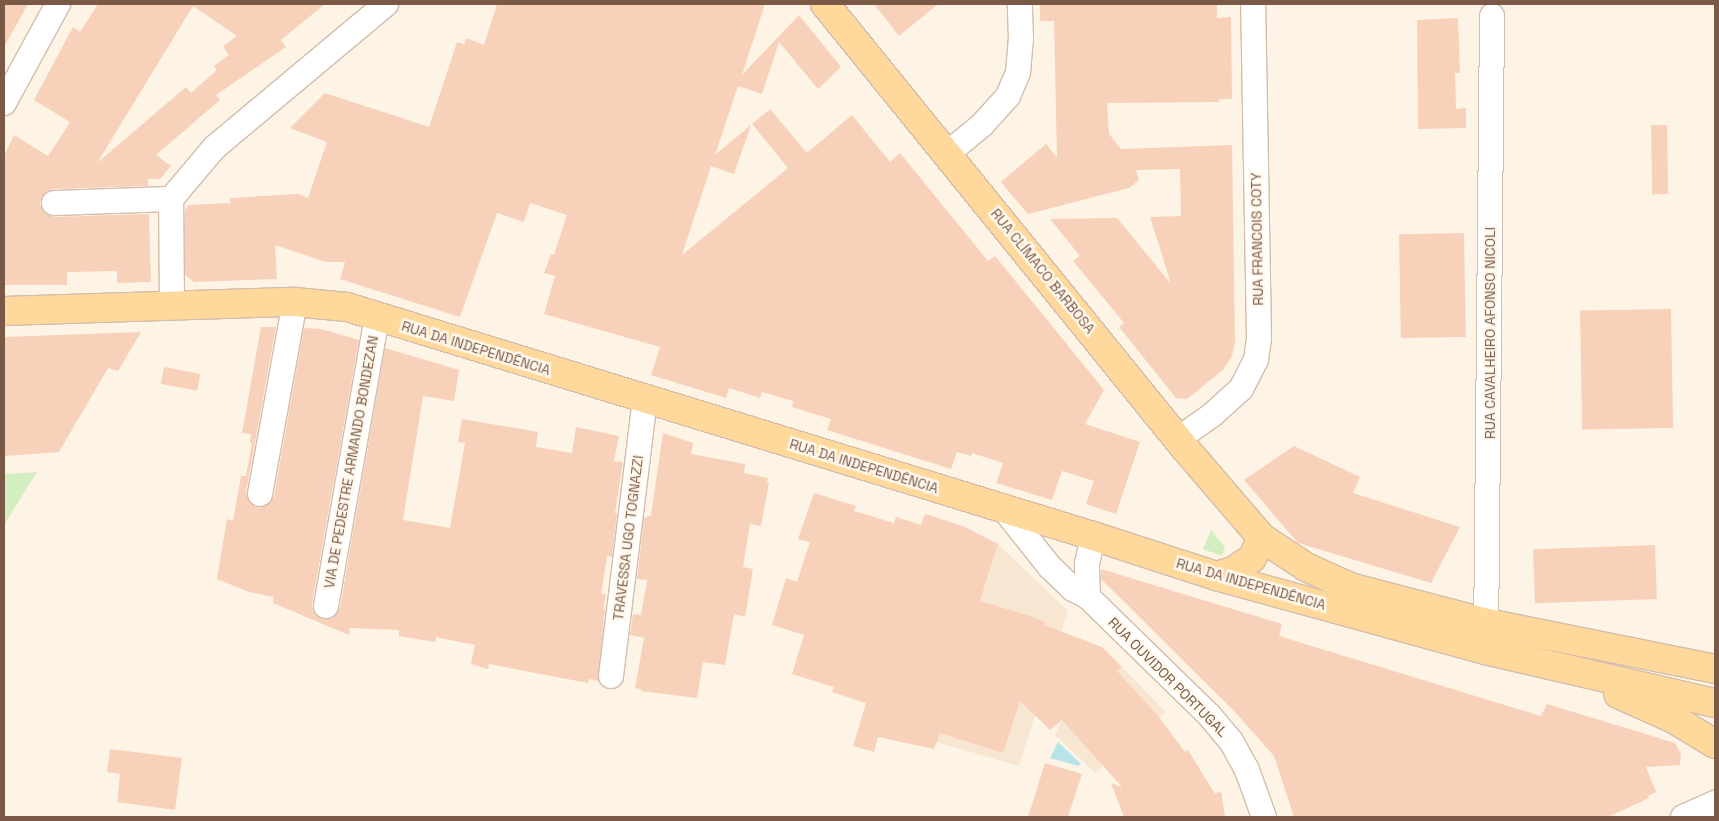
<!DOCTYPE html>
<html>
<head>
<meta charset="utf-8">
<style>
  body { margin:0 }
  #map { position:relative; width:1719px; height:821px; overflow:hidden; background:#fef4e5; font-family:"Space Grotesk",sans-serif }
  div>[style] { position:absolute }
  .residential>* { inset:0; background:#f7e6d2 }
  .green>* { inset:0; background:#d4eec1 }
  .water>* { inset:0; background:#b7e3ea }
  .building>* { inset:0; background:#f7d1b9; transform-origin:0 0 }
  .roads { filter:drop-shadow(1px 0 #d4bdac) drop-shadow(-1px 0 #d4bdac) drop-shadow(0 1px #d4bdac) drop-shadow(0 -1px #d4bdac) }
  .minor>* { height:24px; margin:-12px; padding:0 12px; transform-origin:12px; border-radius:12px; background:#fff }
  .major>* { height:28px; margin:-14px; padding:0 14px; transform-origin:14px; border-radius:14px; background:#ffd99b }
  span { translate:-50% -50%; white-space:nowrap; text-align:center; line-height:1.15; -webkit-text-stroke:5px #fff8ed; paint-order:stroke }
  .street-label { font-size:14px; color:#7a5947 }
  .frame { position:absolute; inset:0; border:5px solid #7a5947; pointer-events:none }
</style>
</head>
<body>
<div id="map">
  <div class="residential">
    <div style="clip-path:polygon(998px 544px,1068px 611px,1019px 766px,936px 742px)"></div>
    <div style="clip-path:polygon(1122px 667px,1166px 712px,1095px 773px,1055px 735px,1062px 720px)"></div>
  </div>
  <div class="green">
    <div style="clip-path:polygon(37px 472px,4px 525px,4px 474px)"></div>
    <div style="clip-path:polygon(1211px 530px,1225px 547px,1222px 556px,1203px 549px)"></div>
  </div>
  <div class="water">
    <div style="clip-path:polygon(1058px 742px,1081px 764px,1078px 766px,1050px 758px)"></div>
  </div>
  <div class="building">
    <div style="clip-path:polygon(4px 4px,28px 4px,4px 47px)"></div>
    <div style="clip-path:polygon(evenodd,98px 4px,325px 4px,281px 40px,286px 47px,216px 95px,220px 100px,156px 155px,171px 166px,160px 179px,148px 179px,148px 186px,54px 189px,42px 196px,40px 203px,42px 210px,47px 215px,54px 217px,149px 214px,151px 282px,117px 283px,117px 271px,67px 272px,67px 285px,4px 285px,4px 156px,14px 135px,48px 156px,62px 135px,70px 122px,34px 100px,73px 27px,80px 32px,98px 4px,193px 6px,237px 36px,223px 46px,229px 55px,214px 66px,217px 70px,191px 93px,186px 87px,97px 163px,193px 6px)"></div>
    <div style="clip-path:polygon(497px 4px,765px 4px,742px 75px,799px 15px,841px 67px,818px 89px,779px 42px,762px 94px,738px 86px,715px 155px,751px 125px,734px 174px,711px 166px,682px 255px,788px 168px,752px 124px,770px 109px,807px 153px,852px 115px,890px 162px,900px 153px,988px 261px,995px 256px,1104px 390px,1085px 424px,1140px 442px,1116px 514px,1086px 504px,1094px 481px,1062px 471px,1052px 500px,996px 483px,1003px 463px,972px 453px,971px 456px,957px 452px,951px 469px,827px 430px,831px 419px,792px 407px,793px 401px,762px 392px,760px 398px,729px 388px,726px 398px,651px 375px,660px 347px,544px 314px,555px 276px,544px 273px,551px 254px,554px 255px,567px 215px,530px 203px,524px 222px,497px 213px,460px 317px,340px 279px,345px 262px,326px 262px,275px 245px,277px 279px,194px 282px,185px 275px,185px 211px,188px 205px,230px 203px,230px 198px,298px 194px,308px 198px,327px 142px,290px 128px,325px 93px,429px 127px,457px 42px,464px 44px,466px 38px,484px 45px)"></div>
    <div style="clip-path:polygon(874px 4px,938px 4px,899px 36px)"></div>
    <div style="clip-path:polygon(1040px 4px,1217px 4px,1217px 18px,1231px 17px,1232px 99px,1219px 99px,1219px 102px,1107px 103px,1109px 134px,1121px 149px,1232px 145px,1235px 342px,1232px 356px,1223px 370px,1187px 399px,1176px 398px,1119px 327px,1124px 323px,1073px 261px,1080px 256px,1050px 219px,1117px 218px,1171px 284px,1150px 217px,1181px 216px,1180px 169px,1136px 170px,1139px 180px,1129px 188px,1028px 214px,1001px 182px,1046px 144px,1057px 158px,1054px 21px,1040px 21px)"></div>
    <div style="clip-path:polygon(1458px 18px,1460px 73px,1455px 73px,1456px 109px,1466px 108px,1466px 128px,1418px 129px,1417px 20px)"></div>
    <div style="left:1667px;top:125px;width:69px;height:16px;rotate:89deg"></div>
    <div style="left:1464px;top:233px;width:104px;height:65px;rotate:89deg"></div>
    <div style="left:1671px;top:309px;width:119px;height:91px;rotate:89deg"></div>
    <div style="clip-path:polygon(261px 327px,276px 327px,246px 492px,251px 504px,258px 508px,270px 503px,274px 496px,304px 328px,321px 329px,359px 340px,312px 604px,313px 611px,323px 619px,331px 619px,340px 608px,385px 348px,459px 370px,454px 401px,423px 396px,403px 520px,450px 528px,465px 443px,458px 442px,462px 419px,538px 432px,536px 447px,572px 453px,576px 427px,619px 436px,614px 461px,623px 462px,615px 513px,617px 514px,612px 557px,607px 556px,601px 594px,606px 594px,603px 609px,605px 609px,598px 681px,589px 679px,588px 683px,489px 664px,488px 669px,471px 664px,475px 645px,436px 637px,435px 642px,399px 636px,399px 630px,350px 628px,349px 635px,273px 603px,274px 597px,249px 592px,217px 579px,227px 519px,233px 521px,241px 476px,246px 476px,252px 443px,250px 443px,251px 434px,242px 433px)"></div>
    <div style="clip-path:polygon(141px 332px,118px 371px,108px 368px,59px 452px,4px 456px,4px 337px)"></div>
    <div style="left:164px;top:367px;width:37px;height:17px;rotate:11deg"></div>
    <div style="clip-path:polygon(663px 433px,693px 443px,691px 454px,745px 464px,744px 473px,768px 478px,767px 482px,769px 483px,761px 526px,750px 524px,743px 567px,753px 569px,745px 617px,734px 614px,725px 665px,703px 662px,697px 698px,641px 691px,641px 689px,635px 688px,644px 638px,630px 635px,633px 614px,641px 615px,647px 580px,637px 579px,644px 518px,651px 515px)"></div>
    <div style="clip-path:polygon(1294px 446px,1360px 477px,1353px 493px,1460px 527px,1431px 583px,1298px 543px,1244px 480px)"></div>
    <div style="clip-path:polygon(814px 493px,856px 506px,854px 511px,894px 523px,896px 517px,921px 525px,925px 514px,963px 526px,998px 544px,980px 601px,1030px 616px,1045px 622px,1044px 625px,1102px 647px,1122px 667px,1117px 671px,1159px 717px,1185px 752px,1188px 750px,1215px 794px,1221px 791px,1225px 817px,1124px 817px,1111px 783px,1122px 787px,1062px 720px,1050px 730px,1020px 701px,1003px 753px,940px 733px,934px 749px,878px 737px,874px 752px,853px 746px,866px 703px,832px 692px,834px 687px,792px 674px,804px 635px,772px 625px,786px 578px,797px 582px,803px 563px,810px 542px,798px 539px)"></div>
    <div style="left:1655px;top:545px;width:54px;height:122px;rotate:88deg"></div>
    <div style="clip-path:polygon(1101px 569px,1282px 624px,1279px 636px,1541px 716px,1547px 704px,1675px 743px,1681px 754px,1680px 765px,1646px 767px,1656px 792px,1648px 796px,1649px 798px,1608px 817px,1294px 817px,1274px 756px,1235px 712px,1101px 579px)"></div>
    <div style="clip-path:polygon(110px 749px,182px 758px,175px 810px,117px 802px,120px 774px,107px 772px)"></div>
    <div style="clip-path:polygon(1045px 763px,1082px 774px,1068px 817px,1028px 817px)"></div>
  </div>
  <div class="roads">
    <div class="minor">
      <div style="left:4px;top:103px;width:113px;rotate:-61.4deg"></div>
      <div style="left:948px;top:153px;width:44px;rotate:-39.5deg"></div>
      <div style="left:982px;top:125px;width:39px;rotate:-48deg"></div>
      <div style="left:1008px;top:96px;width:26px;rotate:-67deg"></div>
      <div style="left:1018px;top:72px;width:33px;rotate:-85deg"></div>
      <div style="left:1021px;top:39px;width:35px;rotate:-92deg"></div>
      <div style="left:54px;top:203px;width:117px;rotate:-2deg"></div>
      <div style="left:172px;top:305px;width:106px;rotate:-90.5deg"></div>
      <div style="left:171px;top:199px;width:68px;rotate:-49.8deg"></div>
      <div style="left:215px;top:147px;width:223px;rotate:-39.9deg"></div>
      <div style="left:1178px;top:439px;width:42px;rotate:-35.2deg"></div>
      <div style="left:1212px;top:415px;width:39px;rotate:-42deg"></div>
      <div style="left:1241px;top:389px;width:33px;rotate:-63deg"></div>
      <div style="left:1256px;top:360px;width:22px;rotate:-82deg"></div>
      <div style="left:1259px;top:338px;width:334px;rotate:-91deg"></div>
      <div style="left:260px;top:494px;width:195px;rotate:-79.7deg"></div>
      <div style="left:1003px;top:508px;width:75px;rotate:51.5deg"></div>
      <div style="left:1050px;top:567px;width:32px;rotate:44deg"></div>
      <div style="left:1073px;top:589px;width:17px;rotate:28deg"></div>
      <div style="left:1088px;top:597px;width:169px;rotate:44.3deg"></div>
      <div style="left:1209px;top:715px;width:34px;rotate:50deg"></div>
      <div style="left:1231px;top:741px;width:33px;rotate:61deg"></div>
      <div style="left:1247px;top:770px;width:50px;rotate:70.1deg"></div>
      <div style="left:1088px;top:597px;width:33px;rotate:-92deg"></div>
      <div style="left:1087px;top:564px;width:29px;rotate:-78deg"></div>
      <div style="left:326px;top:606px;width:293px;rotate:-80deg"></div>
      <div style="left:1486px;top:642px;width:626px;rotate:-89.45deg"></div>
      <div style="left:611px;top:676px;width:278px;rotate:-83deg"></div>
      <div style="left:1683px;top:817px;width:35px;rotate:-24deg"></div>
    </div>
    <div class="major">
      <div style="left:825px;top:4px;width:570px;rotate:50.98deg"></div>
      <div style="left:1184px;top:447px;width:120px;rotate:49.4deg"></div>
      <div style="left:1262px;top:538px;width:53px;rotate:33.4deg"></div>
      <div style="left:1306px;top:567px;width:48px;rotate:24.4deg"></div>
      <div style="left:1350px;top:587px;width:142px;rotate:14.7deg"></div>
      <div style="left:1487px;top:623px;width:233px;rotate:11.4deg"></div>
      <div style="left:4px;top:311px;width:291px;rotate:-1.8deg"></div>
      <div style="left:295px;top:302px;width:52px;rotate:5.5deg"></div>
      <div style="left:347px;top:307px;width:780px;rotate:17.06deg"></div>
      <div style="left:1093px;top:536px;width:129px;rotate:18deg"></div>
      <div style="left:1216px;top:576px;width:279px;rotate:15.4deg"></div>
      <div style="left:1485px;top:650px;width:236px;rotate:13deg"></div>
      <div style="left:1216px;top:576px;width:18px;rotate:-16deg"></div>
      <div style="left:1233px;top:571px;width:23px;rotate:-34deg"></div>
      <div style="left:1252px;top:558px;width:22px;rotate:-63deg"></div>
      <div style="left:1618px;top:694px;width:61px;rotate:24.1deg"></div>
      <div style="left:1674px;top:719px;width:48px;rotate:31.4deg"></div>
    </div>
  </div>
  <div class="street-label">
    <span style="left:1257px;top:239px;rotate:-91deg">RUA FRANCOIS COTY</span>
    <span style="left:1043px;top:271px;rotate:51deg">RUA CLÍMACO BARBOSA</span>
    <span style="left:1490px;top:333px;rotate:-90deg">RUA CAVALHEIRO AFONSO NICOLI</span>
    <span style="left:476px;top:348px;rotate:17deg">RUA DA INDEPENDÊNCIA</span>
    <span style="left:351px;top:462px;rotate:-80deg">VIA DE PEDESTRE ARMANDO BONDEZAN</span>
    <span style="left:864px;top:466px;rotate:17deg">RUA DA INDEPENDÊNCIA</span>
    <span style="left:628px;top:538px;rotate:-83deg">TRAVESSA UGO TOGNAZZI</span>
    <span style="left:1251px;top:584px;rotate:16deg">RUA DA INDEPENDÊNCIA</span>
    <span style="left:1168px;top:677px;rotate:45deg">RUA OUVIDOR PORTUGAL</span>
  </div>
  <div class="frame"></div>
</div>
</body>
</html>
